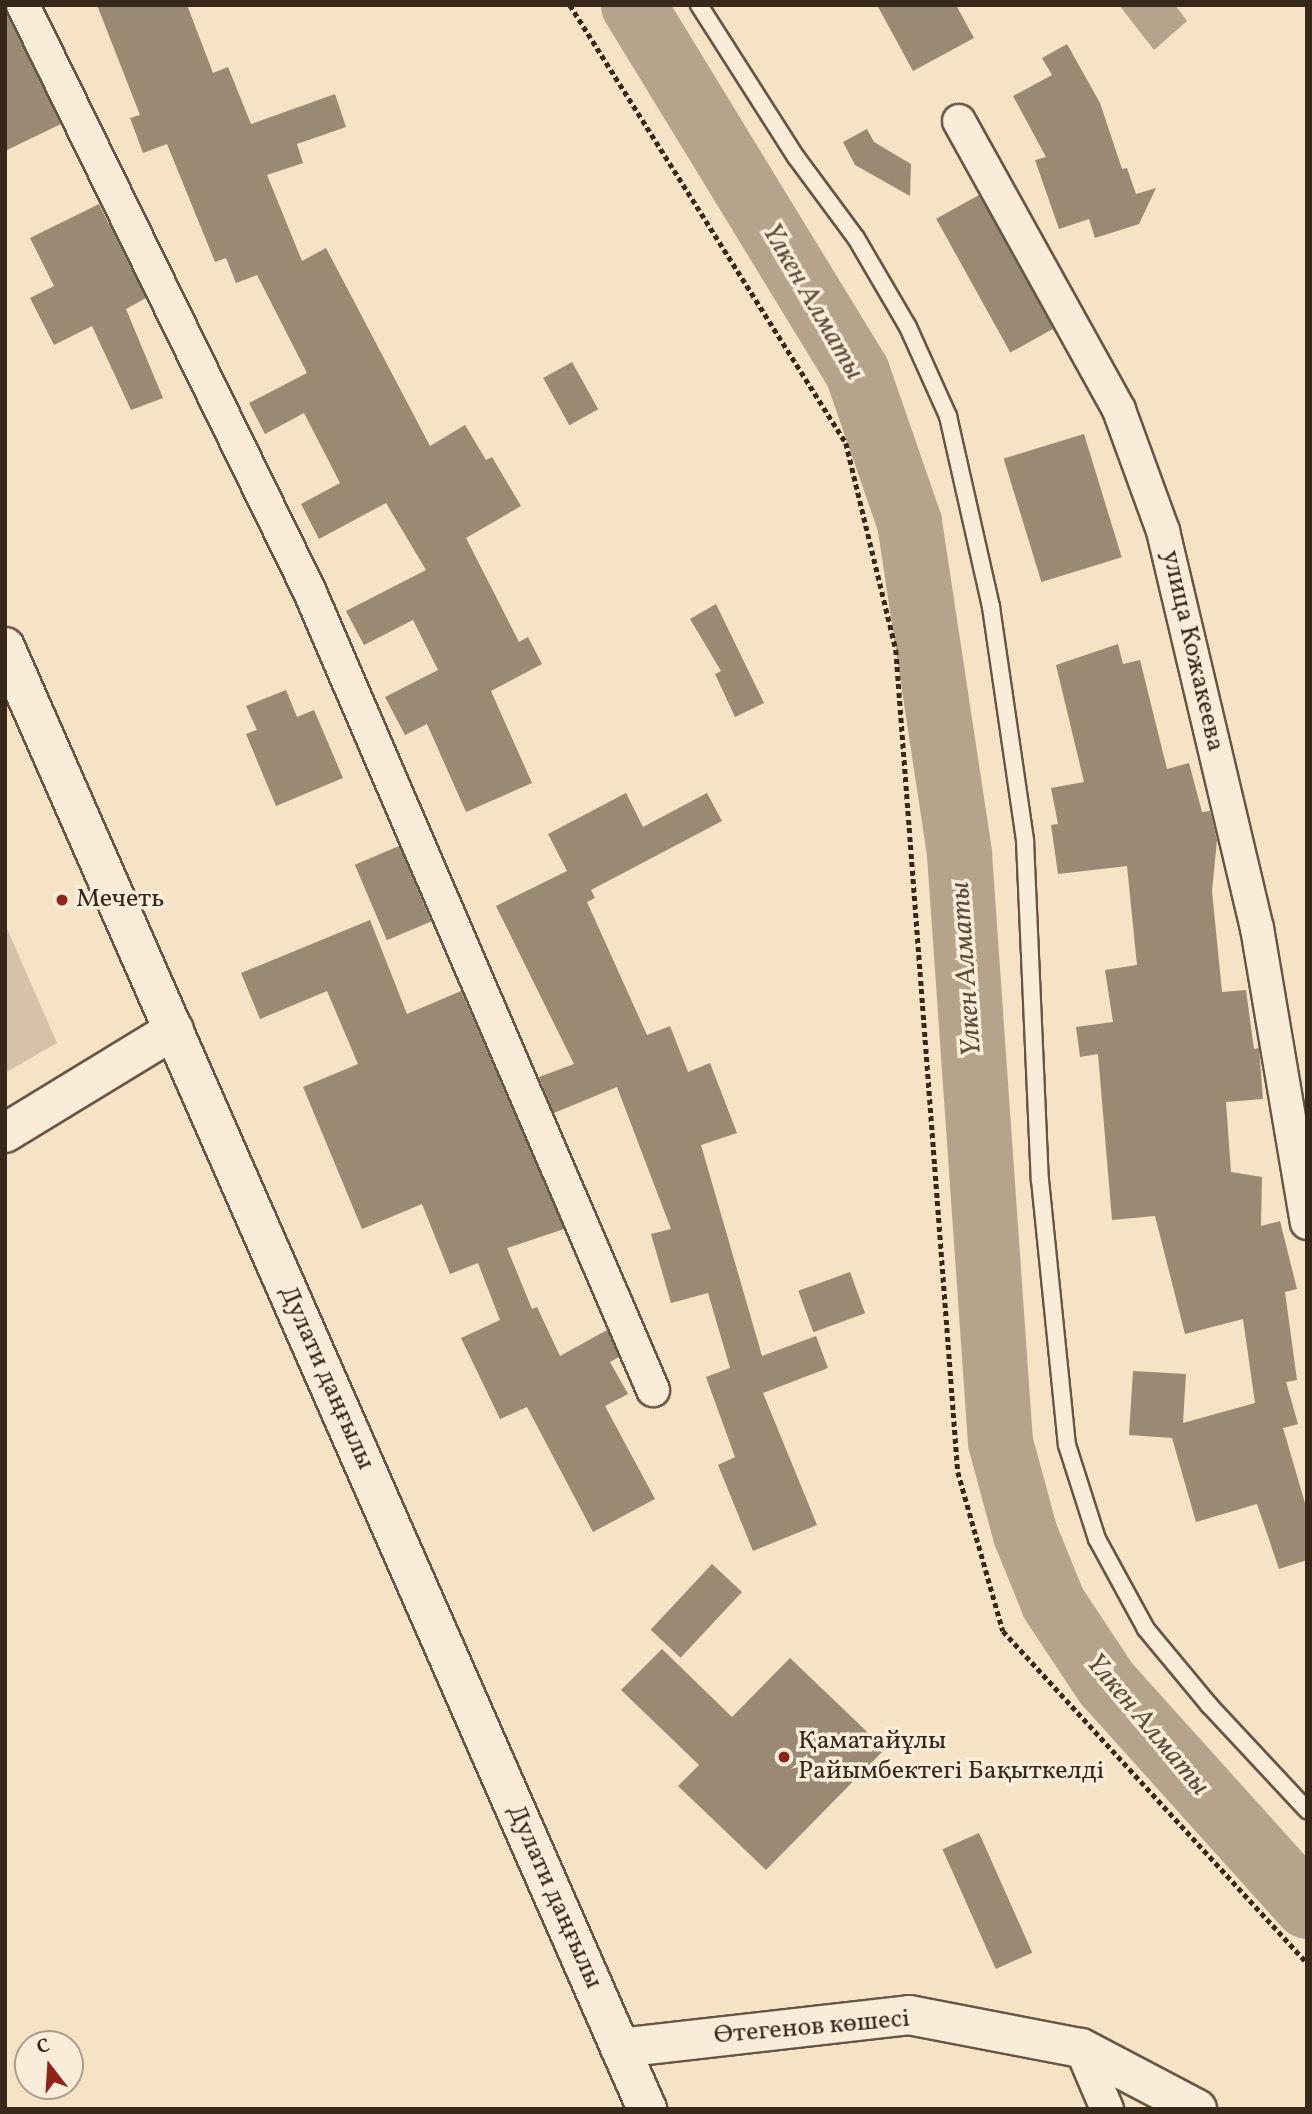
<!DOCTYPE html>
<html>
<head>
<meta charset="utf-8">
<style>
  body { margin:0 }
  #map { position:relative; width:1312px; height:2114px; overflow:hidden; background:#f6e2c5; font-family:Vollkorn,serif }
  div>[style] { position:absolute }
  .green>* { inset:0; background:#d6c2a8 }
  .water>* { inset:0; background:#b5a38b }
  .river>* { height:65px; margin:-32.5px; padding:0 32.5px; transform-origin:32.5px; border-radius:32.5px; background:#b5a38b }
  .building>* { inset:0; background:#9a8973; transform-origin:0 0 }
  .path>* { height:4.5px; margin-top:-2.25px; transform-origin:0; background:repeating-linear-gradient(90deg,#37281a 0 5px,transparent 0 8.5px) }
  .roads { filter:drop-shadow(2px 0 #675645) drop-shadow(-2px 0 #675645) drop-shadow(0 2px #675645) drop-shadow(0 -2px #675645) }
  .service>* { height:16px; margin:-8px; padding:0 8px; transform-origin:8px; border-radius:8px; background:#f9ecd9 }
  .minor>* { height:32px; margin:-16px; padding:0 16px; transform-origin:16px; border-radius:16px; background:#f9ecd9 }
  .tertiary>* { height:38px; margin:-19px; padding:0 19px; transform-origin:19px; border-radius:19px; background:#f9ecd9 }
  .secondary>* { height:38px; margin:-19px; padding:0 19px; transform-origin:19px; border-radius:19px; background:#f9ecd9 }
  .dots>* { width:19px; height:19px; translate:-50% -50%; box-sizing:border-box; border:4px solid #f9ecd9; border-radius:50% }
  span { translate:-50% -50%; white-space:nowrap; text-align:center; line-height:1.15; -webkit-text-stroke:7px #f9ecd9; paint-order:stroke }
  .street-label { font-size:26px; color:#37281a }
  .poi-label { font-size:26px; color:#37281a }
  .left { translate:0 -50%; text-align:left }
  .water-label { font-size:28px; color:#5d4d3c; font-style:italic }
  .frame { position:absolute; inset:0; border:7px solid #37281a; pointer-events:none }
  .north { position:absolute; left:14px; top:2030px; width:70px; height:70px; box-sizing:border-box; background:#f9ecd9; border:2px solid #ab9e8d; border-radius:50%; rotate:343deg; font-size:19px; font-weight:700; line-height:28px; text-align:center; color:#37281a }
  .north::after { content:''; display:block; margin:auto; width:24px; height:32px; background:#8f2418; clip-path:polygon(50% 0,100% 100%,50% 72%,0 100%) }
</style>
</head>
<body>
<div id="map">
  <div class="green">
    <div style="clip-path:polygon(5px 924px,57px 1043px,5px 1073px)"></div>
  </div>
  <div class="water">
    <div style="clip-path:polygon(1119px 5px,1175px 5px,1187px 21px,1154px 50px)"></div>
  </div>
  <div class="river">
    <div style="left:633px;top:5px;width:430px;rotate:58.6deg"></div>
    <div style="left:857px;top:372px;width:159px;rotate:70.9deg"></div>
    <div style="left:909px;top:522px;width:336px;rotate:81.4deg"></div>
    <div style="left:959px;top:854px;width:589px;rotate:86.01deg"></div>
    <div style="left:1000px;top:1442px;width:95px;rotate:74.8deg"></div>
    <div style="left:1025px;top:1534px;width:74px;rotate:67.9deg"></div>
    <div style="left:1053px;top:1603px;width:96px;rotate:56.5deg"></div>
    <div style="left:1106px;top:1683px;width:300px;rotate:48deg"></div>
  </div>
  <div class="building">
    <div style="clip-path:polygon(97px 5px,187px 5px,213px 73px,228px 67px,251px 124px,335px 94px,346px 127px,297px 144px,303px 163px,267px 175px,302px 261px,326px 248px,430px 446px,465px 425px,486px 460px,492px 457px,521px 506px,466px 538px,519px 642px,528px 637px,542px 664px,491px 691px,532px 783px,466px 812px,427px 724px,405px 735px,385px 697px,438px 670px,413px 620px,364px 645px,346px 611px,426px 570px,386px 503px,319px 539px,301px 504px,340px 483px,304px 413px,265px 434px,249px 403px,307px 373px,257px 275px,236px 283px,226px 258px,215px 262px,167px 144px,143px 153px,130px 118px,140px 115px)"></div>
    <div style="clip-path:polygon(877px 5px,956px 5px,974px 38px,913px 71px)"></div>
    <div style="clip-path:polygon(5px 7px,61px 124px,5px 151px)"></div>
    <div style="clip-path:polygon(1067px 44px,1100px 103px,1122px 169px,1127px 168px,1136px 194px,1156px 188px,1139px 224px,1095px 238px,1089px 219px,1059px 229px,1035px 160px,1046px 157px,1013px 96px,1052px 75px,1042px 58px)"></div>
    <div style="clip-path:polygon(867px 129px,874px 142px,911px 164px,910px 196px,855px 165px,843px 142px)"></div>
    <div style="left:979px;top:195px;width:153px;height:49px;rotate:61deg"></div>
    <div style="clip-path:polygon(99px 204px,146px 298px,126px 309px,163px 398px,131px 410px,92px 326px,54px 345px,30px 298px,54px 286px,30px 238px)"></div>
    <div style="left:572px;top:362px;width:54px;height:33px;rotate:61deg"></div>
    <div style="left:1084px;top:434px;width:129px;height:84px;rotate:73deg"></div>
    <div style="clip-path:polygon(716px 604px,764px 703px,735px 717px,715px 674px,721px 671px,690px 619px)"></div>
    <div style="clip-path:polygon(1118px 644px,1123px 664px,1140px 660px,1167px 769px,1189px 763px,1202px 812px,1210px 811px,1217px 840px,1212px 891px,1222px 992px,1246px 990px,1254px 1049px,1259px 1048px,1263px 1099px,1226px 1102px,1231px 1172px,1262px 1177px,1261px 1226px,1280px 1221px,1297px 1289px,1285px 1292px,1297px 1380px,1286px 1382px,1298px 1424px,1283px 1428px,1307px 1510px,1307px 1560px,1279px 1569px,1257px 1504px,1196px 1522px,1172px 1438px,1129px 1435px,1133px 1371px,1186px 1374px,1183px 1423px,1255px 1403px,1243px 1319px,1185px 1334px,1155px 1216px,1112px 1220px,1098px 1054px,1080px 1057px,1076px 1027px,1113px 1022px,1105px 970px,1137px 965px,1127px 866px,1058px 874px,1051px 825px,1058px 824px,1051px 788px,1084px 782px,1056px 665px)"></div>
    <div style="clip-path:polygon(286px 690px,297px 717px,314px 710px,343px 778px,276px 806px,246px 734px,257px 730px,246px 706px)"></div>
    <div style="clip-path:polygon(626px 793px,643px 827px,707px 793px,722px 821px,591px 890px,595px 898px,587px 902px,647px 1035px,670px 1026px,688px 1072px,710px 1063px,737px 1133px,701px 1145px,762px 1356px,816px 1336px,828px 1368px,763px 1393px,817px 1525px,753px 1551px,718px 1465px,735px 1457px,706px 1377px,730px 1368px,708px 1293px,671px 1303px,651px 1234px,671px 1229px,617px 1087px,554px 1113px,539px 1077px,574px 1064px,496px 906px,567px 871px,548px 834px)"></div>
    <div style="left:399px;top:846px;width:82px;height:48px;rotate:67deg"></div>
    <div style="clip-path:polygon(370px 920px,407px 1014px,461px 991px,564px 1229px,507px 1248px,532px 1309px,537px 1307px,560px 1356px,607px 1330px,619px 1357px,610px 1362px,628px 1394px,605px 1406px,655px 1499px,593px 1532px,527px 1407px,500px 1419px,461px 1338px,500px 1320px,478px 1263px,450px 1274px,422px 1204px,362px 1229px,303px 1087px,358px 1064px,327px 991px,260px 1019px,241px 973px)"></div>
    <div style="left:850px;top:1272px;width:44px;height:55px;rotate:70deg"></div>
    <div style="left:712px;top:1564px;width:41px;height:90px;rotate:43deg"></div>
    <div style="clip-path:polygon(662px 1649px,732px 1717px,790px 1658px,885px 1749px,766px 1870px,678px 1786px,699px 1765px,621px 1690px)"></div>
    <div style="left:979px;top:1833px;width:131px;height:40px;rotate:66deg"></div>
  </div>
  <div class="path">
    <div style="left:570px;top:5px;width:518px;rotate:57.78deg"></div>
    <div style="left:846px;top:443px;width:213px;rotate:76.4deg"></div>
    <div style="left:896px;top:650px;width:824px;rotate:85.69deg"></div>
    <div style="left:958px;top:1472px;width:165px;rotate:74.2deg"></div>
    <div style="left:1003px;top:1631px;width:450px;rotate:47.5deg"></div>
  </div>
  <div class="roads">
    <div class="service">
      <div style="left:699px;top:5px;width:180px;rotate:57.5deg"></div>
      <div style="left:796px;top:157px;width:101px;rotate:53.5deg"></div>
      <div style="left:856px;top:238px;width:103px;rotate:59.7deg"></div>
      <div style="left:908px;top:327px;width:98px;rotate:65.8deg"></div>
      <div style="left:948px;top:416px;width:196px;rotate:77.3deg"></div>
      <div style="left:991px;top:607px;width:236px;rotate:81.7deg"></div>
      <div style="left:1025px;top:841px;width:339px;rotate:87.5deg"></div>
      <div style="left:1040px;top:1180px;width:266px;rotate:84.2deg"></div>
      <div style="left:1067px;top:1445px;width:99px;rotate:72.3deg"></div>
      <div style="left:1097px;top:1539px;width:102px;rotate:61.4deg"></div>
      <div style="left:1146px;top:1629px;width:99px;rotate:50.3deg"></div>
      <div style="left:1209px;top:1705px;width:144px;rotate:47deg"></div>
    </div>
    <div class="minor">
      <div style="left:23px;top:5px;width:651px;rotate:63.95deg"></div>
      <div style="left:309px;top:590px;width:871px;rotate:66.73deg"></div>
      <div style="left:959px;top:121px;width:330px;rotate:61deg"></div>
      <div style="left:1119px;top:410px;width:129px;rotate:70deg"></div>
      <div style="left:1163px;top:531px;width:408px;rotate:76.7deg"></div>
      <div style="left:1257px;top:928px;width:299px;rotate:80.4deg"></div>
      <div style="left:1081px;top:2048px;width:66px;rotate:66.9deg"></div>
    </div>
    <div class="tertiary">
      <div style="left:5px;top:1133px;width:198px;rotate:-31.4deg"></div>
      <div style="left:620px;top:2048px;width:291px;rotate:-6.5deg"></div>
      <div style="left:909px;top:2015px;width:175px;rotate:10.9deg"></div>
      <div style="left:1081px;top:2048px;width:131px;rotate:27.7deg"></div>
    </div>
    <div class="secondary">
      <div style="left:5px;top:647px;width:1597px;rotate:66.29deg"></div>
    </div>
  </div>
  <div class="dots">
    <div style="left:62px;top:900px;background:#8f2418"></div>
    <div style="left:784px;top:1757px;background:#8f2418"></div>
  </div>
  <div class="street-label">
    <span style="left:1192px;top:651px;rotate:77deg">улица Кожакеева</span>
    <span style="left:326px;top:1378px;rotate:66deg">Дулати даңғылы</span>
    <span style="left:554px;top:1897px;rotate:66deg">Дулати даңғылы</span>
    <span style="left:812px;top:2028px;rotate:-5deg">Өтегенов көшесі</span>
  </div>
  <div class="poi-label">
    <span class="left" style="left:76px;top:900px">Мечеть</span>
    <span class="left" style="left:798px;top:1757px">Қаматайұлы<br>Райымбектегі Бақыткелді</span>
  </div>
  <div class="water-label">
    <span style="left:812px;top:302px;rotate:60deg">Үлкен Алматы</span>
    <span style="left:967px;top:969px;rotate:-94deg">Үлкен Алматы</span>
    <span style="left:1147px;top:1725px;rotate:50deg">Үлкен Алматы</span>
  </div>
  <div class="frame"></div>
  <div class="north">С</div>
</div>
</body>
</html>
